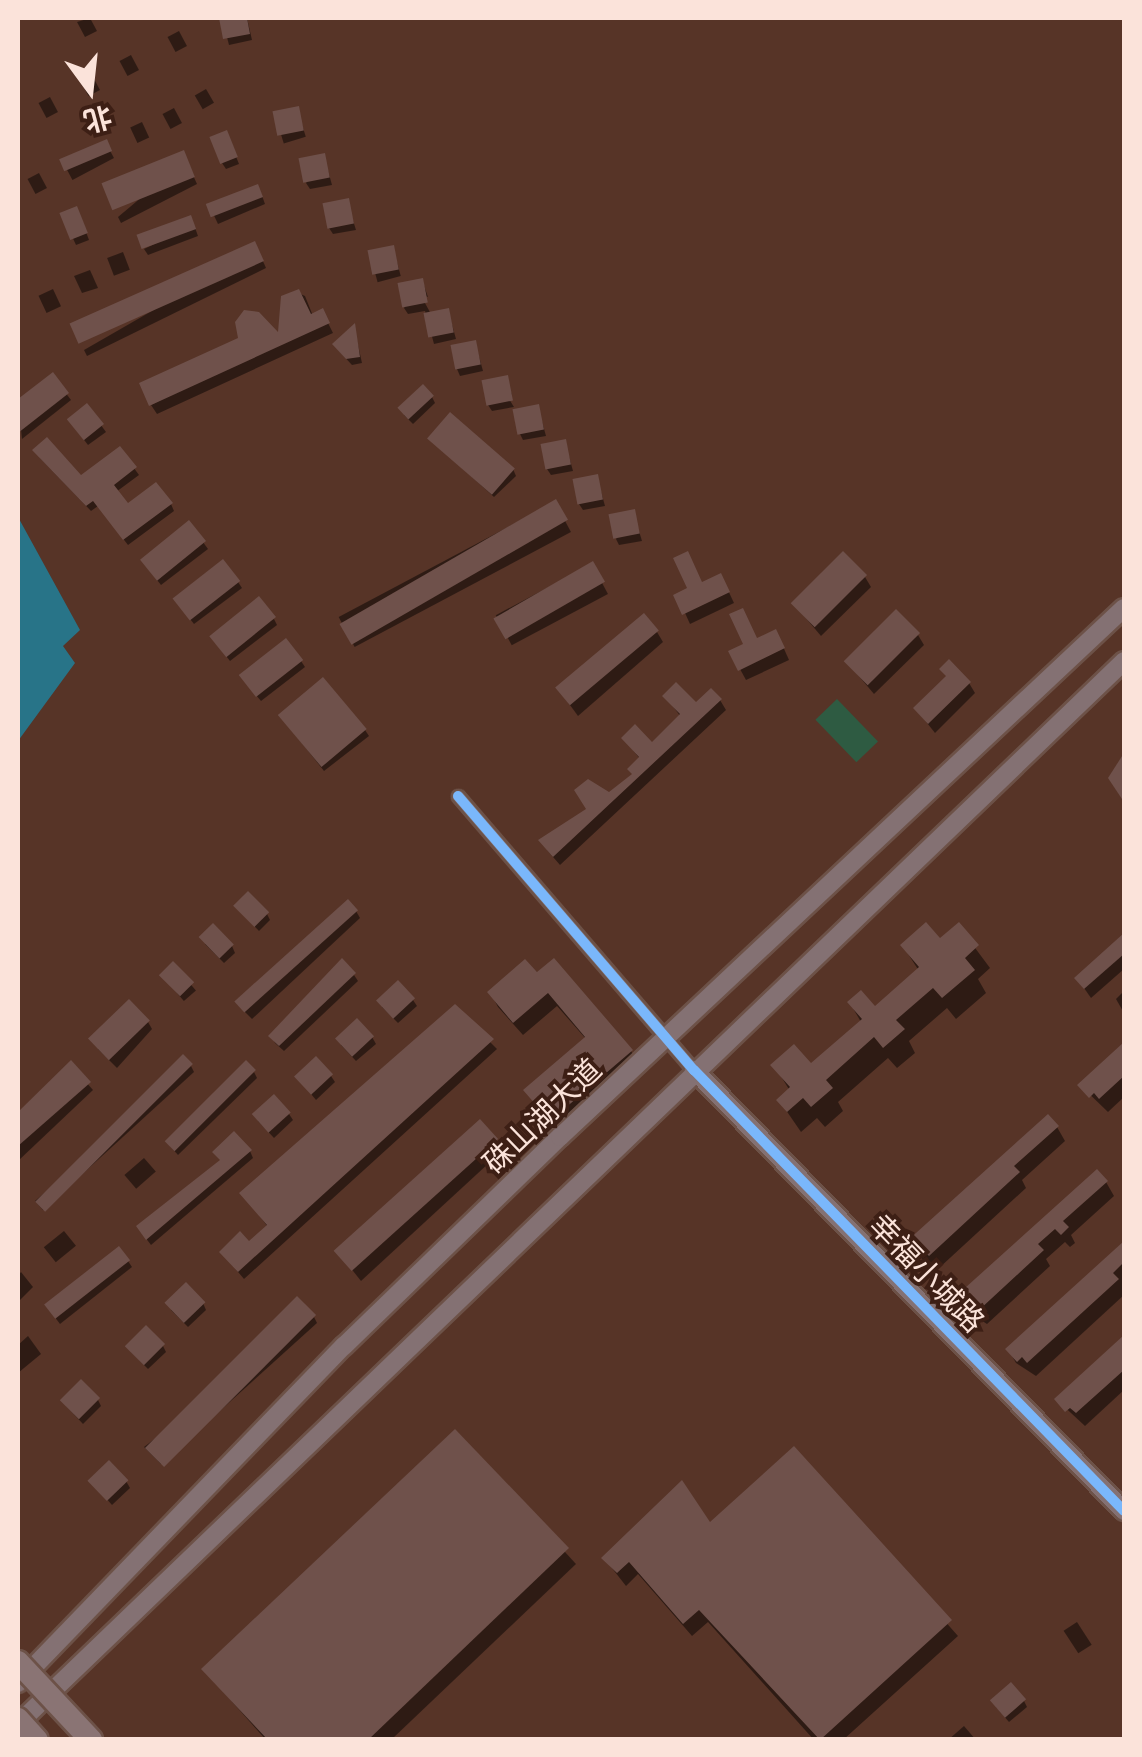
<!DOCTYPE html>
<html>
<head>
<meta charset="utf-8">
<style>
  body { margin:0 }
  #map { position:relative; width:1142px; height:1757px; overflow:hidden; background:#573427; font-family:"Titillium Web","Noto Sans SC",sans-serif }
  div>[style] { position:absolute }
  .green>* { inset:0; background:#2e5b42; transform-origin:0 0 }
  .water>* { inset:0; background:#287488 }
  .shadow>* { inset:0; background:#0007; transform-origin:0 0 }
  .building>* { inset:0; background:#6f514b; transform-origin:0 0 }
  .roads { filter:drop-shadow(2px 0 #6d5248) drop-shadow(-2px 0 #6d5248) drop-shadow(0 2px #6d5248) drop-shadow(0 -2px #6d5248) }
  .street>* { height:11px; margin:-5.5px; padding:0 5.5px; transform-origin:5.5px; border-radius:5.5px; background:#7f7174 }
  .secondary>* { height:18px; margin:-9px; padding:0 9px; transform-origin:9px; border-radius:9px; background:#847173 }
  .bridges { filter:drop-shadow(2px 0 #6d5248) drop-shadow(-2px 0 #6d5248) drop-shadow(0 2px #6d5248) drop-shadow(0 -2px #6d5248) }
  .highway-bridge>* { height:22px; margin:-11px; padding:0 11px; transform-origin:11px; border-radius:11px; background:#8a7474 }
  .cycleway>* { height:10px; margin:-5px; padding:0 5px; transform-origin:5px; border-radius:5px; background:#7ab7fb }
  span { translate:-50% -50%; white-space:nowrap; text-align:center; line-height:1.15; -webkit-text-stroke:8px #3d1f15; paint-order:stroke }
  .street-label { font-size:30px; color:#fbe3da }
  .frame { position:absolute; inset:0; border:20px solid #fbe3da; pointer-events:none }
  .north { position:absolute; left:40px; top:40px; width:100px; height:100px; -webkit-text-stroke:8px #3d1f15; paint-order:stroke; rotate:165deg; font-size:28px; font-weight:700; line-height:40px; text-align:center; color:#fbe3da }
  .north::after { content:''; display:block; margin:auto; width:35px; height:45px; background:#fbe3da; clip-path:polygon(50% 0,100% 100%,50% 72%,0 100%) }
</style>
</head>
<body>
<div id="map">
  <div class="green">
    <div style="left:837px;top:699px;width:59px;height:30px;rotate:46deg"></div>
  </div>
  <div class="water">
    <div style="clip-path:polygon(18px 517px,80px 630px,63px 646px,75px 663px,18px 741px)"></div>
  </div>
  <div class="shadow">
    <div style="clip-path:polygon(90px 18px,97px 31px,85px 37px,77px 22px)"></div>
    <div style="clip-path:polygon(222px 18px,247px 18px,252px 40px,229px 45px)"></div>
    <div style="left:179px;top:31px;width:17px;height:13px;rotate:62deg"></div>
    <div style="left:131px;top:55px;width:17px;height:13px;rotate:62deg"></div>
    <div style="left:92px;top:75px;width:17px;height:13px;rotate:62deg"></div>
    <div style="left:206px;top:89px;width:16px;height:13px;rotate:60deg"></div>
    <div style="left:50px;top:97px;width:17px;height:13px;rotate:62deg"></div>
    <div style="left:174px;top:108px;width:17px;height:13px;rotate:62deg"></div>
    <div style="left:297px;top:108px;width:30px;height:23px;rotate:73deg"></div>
    <div style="left:142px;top:122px;width:17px;height:13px;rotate:65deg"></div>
    <div style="clip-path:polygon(229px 139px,239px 164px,226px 169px,222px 163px)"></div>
    <div style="left:106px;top:143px;width:17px;height:47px;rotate:62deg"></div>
    <div style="clip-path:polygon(324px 156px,332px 185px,310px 189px,306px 183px)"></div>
    <div style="clip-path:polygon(186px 160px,197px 184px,121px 223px,118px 217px)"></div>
    <div style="left:39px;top:173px;width:17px;height:13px;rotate:62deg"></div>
    <div style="clip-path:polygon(261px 193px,265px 204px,218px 224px,210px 207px)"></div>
    <div style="clip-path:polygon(347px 201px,356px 230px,333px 234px,329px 228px)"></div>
    <div style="clip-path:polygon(62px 215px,80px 216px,89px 240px,76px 245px)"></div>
    <div style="clip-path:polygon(194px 225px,198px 236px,148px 255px,144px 249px)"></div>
    <div style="left:393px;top:247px;width:30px;height:24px;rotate:75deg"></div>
    <div style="clip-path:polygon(258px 250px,266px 268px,87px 356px,84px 350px)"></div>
    <div style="left:123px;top:252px;width:19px;height:17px;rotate:69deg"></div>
    <div style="clip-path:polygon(90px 270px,98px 288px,82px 293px,74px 276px)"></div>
    <div style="clip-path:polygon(422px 280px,428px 297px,420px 294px,431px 314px,448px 310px,456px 339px,434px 344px,425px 311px,408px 314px,404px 308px)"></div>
    <div style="left:53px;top:289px;width:19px;height:16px;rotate:65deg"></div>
    <div style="clip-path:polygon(294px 291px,305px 296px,313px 316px,322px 311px,333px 333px,157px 414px,151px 405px,280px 338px)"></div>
    <div style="clip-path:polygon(354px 327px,362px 363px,352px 365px,339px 351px)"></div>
    <div style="clip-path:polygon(475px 342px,483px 371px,460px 376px,457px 369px)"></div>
    <div style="clip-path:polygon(52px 375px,71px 400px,22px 439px,18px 402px)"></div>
    <div style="clip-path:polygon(506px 378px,512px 395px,504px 391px,514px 407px,492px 411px,488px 405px)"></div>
    <div style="clip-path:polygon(432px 397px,435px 403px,413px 424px,404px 415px)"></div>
    <div style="clip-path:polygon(87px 406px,106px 432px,88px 445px,74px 427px)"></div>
    <div style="clip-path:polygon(538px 407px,546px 436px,523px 440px,520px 434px)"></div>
    <div style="clip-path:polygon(428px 437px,513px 469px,516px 476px,494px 497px)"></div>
    <div style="clip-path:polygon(565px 442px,573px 471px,551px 475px,547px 469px)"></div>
    <div style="clip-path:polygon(120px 449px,139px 475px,116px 492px,127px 507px,171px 504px,174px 511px,128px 545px,98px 506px,91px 511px,39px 457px,81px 479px)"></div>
    <div style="clip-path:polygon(597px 477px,605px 506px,583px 510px,579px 504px)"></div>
    <div style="left:555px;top:502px;width:34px;height:245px;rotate:62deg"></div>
    <div style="clip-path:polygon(633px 511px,642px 541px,619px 545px,616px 539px)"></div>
    <div style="clip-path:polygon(189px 523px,208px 549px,161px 585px,146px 566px)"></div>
    <div style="left:592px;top:564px;width:34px;height:109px;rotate:62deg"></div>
    <div style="clip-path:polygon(865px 577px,871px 587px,821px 636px,793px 603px)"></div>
    <div style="clip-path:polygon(238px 582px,242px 588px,194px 624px,179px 605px)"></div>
    <div style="clip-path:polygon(702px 585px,726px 586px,734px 603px,690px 624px,685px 613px,691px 589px)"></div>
    <div style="clip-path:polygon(274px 619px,277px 625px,230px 661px,215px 642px)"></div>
    <div style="clip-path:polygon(657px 632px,663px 642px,578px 716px,559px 690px)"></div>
    <div style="clip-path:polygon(918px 635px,924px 645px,874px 694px,846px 661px)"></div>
    <div style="clip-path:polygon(757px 641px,781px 642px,789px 660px,746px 680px,740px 669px)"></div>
    <div style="clip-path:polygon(301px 661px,305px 667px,261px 701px,245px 682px)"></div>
    <div style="clip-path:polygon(969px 683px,975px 693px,935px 733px,916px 709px)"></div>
    <div style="clip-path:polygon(665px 696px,696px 706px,720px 700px,726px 710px,560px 865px,547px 850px,634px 776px,640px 759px,624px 739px,651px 745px,681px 717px)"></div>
    <div style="clip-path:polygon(283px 719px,365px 730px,369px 736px,324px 771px)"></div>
    <div style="clip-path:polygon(240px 911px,267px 914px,270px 920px,259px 931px)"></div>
    <div style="clip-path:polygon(356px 911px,360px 918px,252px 1019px,244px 1011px)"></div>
    <div style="clip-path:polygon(958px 925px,990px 968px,978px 979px,986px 993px,956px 1019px,947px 1008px,909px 1041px,915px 1053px,897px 1068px,888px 1058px,838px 1102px,843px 1111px,825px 1127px,817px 1118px,801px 1132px,779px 1100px,790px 1091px,774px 1065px,811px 1067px,861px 1022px,850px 1003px,875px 1009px,919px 971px,903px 946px,940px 942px)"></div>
    <div style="clip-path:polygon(1124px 936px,1124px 969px,1091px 998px,1077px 978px)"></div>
    <div style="clip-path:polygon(205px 944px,232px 946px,235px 953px,224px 963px)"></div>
    <div style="clip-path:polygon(525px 962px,631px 1051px,639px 1065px,559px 1133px,526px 1090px,586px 1039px,557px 1006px,523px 1035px,498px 1007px,490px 992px)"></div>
    <div style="left:173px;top:964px;width:35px;height:16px;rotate:49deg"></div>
    <div style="clip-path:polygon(354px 975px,358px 981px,284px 1051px,275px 1043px,272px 1036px)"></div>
    <div style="clip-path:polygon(1124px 991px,1124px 1013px,1116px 999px)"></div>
    <div style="clip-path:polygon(413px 1000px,417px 1006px,398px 1023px,382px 1007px)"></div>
    <div style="clip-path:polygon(455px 1007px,497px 1049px,244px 1279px,222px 1253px,249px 1245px,268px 1227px,242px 1193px)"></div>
    <div style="clip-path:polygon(148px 1022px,152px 1029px,117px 1068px,98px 1049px)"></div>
    <div style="clip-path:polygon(372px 1037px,376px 1044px,356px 1061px,341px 1045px)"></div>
    <div style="clip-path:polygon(1124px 1045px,1124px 1097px,1108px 1112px,1080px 1085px)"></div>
    <div style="clip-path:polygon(70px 1064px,93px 1090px,18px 1161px,18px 1114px)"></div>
    <div style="clip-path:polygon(191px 1066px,194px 1072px,43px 1210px,35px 1201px)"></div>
    <div style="clip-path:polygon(254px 1072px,257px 1078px,178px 1155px,170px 1146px)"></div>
    <div style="clip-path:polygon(331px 1076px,335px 1082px,316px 1100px,297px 1077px)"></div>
    <div style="clip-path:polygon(289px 1114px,293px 1120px,274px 1138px,258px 1121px)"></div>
    <div style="clip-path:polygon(1057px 1127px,1065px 1141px,1022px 1180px,1026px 1188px,938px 1269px,918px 1256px,910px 1242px)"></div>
    <div style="clip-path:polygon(496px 1140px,502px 1151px,361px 1281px,338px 1252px)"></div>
    <div style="clip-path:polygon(250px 1151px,253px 1158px,151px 1245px,142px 1233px,222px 1162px)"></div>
    <div style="left:144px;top:1158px;width:18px;height:26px;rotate:49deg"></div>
    <div style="clip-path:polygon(1106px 1182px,1114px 1196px,1071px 1235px,1075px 1243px,1070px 1247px,1065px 1242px,1046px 1259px,1050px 1266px,987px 1324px,967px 1311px,959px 1297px)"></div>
    <div style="left:64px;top:1231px;width:19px;height:26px;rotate:51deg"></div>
    <div style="clip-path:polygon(1124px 1244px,1124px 1295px,1036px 1376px,1016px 1363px,1008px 1349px)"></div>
    <div style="clip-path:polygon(128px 1261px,132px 1267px,60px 1324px,51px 1312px)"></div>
    <div style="clip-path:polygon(21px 1272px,33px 1287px,18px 1302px,18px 1276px)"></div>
    <div style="clip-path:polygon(203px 1303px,206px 1310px,188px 1327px,171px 1310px)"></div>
    <div style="clip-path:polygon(314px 1317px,317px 1323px,161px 1464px,144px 1447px)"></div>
    <div style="clip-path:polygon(28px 1336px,41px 1354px,18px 1373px,18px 1345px)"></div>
    <div style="clip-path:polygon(1124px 1338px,1124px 1390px,1085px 1426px,1057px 1400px)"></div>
    <div style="clip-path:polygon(163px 1346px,166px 1352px,148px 1369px,131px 1352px)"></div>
    <div style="clip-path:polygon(98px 1400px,101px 1406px,83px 1424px,66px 1406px)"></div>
    <div style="clip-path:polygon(455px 1432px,576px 1564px,391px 1740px,266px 1740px,204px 1670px)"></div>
    <div style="clip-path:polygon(794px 1450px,958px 1636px,843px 1740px,814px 1740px,708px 1622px,692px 1636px,638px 1574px,626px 1586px,604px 1558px,682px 1483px,710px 1526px)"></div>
    <div style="clip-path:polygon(91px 1481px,126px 1481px,130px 1488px,112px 1505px)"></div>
    <div style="left:1077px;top:1622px;width:27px;height:16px;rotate:57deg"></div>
    <div style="clip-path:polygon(1024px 1701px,1027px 1707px,1009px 1722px,996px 1707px)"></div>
    <div style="clip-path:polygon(964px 1726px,976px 1740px,948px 1740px)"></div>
  </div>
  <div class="building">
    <div style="clip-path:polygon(219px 18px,247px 18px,250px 34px,223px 39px)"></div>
    <div style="left:299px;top:106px;width:25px;height:27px;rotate:79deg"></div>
    <div style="left:227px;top:130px;width:29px;height:19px;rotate:68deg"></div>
    <div style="left:107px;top:139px;width:13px;height:52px;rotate:67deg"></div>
    <div style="left:184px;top:150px;width:29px;height:89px;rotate:68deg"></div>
    <div style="left:325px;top:153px;width:25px;height:27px;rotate:79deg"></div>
    <div style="left:258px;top:184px;width:14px;height:56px;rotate:69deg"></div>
    <div style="left:349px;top:198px;width:26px;height:27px;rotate:79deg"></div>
    <div style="left:77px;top:206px;width:29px;height:19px;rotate:68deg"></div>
    <div style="left:191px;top:215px;width:15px;height:58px;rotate:70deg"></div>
    <div style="left:255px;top:241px;width:22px;height:203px;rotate:66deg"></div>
    <div style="left:394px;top:245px;width:25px;height:27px;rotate:79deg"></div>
    <div style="left:423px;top:278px;width:25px;height:26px;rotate:79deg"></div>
    <div style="clip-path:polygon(299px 289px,311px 314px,323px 308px,330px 323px,149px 406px,139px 383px,238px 338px,235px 322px,244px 310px,259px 312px,278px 332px,281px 296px)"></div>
    <div style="left:449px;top:308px;width:25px;height:26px;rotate:79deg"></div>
    <div style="clip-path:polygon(355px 323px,360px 357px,346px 359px,332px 344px)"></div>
    <div style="left:476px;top:340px;width:25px;height:26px;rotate:79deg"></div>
    <div style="clip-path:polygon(53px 372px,69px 393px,18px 433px,18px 399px)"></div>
    <div style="left:508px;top:375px;width:26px;height:27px;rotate:79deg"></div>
    <div style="left:423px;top:384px;width:16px;height:35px;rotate:47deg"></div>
    <div style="left:87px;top:403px;width:27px;height:26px;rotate:51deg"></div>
    <div style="left:539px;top:404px;width:26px;height:27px;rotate:79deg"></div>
    <div style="left:450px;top:412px;width:86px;height:35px;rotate:41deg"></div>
    <div style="clip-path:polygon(47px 437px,81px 475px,120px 446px,137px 467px,114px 485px,128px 503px,156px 482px,173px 503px,123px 540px,93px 501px,86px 506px,32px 450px)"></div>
    <div style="left:566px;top:439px;width:26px;height:26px;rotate:79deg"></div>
    <div style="left:598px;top:474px;width:26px;height:26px;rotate:79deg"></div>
    <div style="left:556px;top:499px;width:24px;height:250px;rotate:60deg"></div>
    <div style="left:635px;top:509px;width:25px;height:27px;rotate:79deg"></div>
    <div style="left:189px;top:520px;width:27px;height:63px;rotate:51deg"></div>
    <div style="clip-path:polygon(688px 551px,702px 582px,721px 573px,730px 592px,682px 615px,673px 595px,687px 588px,673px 558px)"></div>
    <div style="left:843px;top:551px;width:34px;height:74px;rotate:45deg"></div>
    <div style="left:223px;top:559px;width:28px;height:64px;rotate:52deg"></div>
    <div style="left:593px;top:561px;width:24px;height:115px;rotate:60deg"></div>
    <div style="left:259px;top:596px;width:27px;height:64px;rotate:51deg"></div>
    <div style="clip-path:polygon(743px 608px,757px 638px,776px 629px,785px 648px,738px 671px,728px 651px,743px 644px,729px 614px)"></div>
    <div style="left:896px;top:609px;width:34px;height:74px;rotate:45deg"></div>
    <div style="left:644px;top:613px;width:23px;height:116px;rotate:50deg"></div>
    <div style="left:286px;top:638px;width:28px;height:60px;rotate:52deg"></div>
    <div style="clip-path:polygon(949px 659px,971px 682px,928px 724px,913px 708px,946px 676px,939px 669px)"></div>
    <div style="left:323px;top:677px;width:68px;height:59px;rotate:50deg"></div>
    <div style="clip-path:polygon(676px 682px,696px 702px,711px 688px,722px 699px,553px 857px,538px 840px,586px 809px,574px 790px,588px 779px,609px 792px,632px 774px,627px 769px,639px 757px,621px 738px,635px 724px,652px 742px,680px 714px,662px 696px)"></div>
    <div style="clip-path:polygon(1124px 753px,1124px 802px,1108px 778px)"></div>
    <div style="left:248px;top:891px;width:30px;height:21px;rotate:45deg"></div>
    <div style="left:348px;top:899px;width:15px;height:153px;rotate:48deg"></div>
    <div style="clip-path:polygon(926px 922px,940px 938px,959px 922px,979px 945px,965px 958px,975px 970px,942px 998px,933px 988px,896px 1020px,905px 1029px,883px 1048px,874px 1037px,826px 1080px,833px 1088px,811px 1107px,803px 1098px,787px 1112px,776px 1100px,790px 1087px,770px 1065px,794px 1044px,811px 1063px,862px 1019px,847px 1002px,861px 990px,875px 1006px,919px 967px,900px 945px)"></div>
    <div style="left:213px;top:923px;width:30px;height:20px;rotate:46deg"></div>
    <div style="clip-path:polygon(1124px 933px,1124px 954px,1084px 989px,1074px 978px)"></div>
    <div style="clip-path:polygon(342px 958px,356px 973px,279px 1046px,268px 1036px)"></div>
    <div style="clip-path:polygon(554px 958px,633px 1050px,550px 1121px,523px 1090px,585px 1037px,548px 993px,513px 1023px,487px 992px,525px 959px,537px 972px)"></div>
    <div style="left:173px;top:961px;width:30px;height:20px;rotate:45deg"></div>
    <div style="left:398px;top:980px;width:25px;height:30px;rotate:47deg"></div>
    <div style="left:129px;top:999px;width:30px;height:57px;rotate:46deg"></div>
    <div style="clip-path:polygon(455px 1004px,494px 1039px,238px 1272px,219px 1252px,240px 1231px,249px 1241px,267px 1225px,239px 1193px)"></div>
    <div style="left:357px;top:1018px;width:25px;height:30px;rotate:47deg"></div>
    <div style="clip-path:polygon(1124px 1042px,1124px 1076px,1099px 1099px,1094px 1093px,1089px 1098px,1077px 1085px)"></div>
    <div style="left:183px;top:1054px;width:14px;height:209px;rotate:45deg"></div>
    <div style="left:316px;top:1056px;width:25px;height:30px;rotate:47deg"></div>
    <div style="clip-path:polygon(71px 1060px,91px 1082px,18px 1146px,18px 1112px)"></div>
    <div style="left:246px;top:1060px;width:14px;height:115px;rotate:45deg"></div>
    <div style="left:274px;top:1094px;width:25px;height:30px;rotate:48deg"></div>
    <div style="clip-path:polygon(1048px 1114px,1059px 1126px,1014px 1166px,1020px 1172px,929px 1256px,923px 1250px,918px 1254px,906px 1242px)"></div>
    <div style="left:480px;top:1119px;width:27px;height:197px;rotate:48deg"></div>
    <div style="clip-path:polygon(234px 1131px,252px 1150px,146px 1240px,136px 1226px,220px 1160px,212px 1152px)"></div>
    <div style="clip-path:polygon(1097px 1169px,1108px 1181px,1063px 1221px,1069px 1227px,1061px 1235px,1055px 1229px,1038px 1244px,1044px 1250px,978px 1311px,972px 1305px,967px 1310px,955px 1297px)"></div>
    <div style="clip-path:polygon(1124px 1241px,1124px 1262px,1113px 1273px,1119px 1279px,1027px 1363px,1022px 1357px,1017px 1362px,1005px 1349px)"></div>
    <div style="left:119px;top:1246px;width:18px;height:95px;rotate:52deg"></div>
    <div style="left:186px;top:1282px;width:28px;height:30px;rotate:46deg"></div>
    <div style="left:297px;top:1296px;width:27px;height:215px;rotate:45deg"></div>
    <div style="left:146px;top:1325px;width:27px;height:30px;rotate:45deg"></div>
    <div style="clip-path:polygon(1124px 1335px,1124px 1370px,1076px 1413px,1070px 1408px,1065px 1412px,1054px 1399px)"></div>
    <div style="left:81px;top:1379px;width:27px;height:30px;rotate:45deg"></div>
    <div style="clip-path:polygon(455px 1429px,569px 1548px,368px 1740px,268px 1740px,201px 1669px)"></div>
    <div style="clip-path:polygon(794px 1446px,952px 1620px,820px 1740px,699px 1610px,683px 1624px,629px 1562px,617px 1573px,601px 1558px,682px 1480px,710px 1522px)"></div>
    <div style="left:109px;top:1460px;width:28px;height:30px;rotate:46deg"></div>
    <div style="left:1011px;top:1682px;width:23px;height:28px;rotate:49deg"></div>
  </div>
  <div class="roads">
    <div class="street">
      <div style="left:458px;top:796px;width:362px;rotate:49.3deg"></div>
    </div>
    <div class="secondary">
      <div style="left:694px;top:1070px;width:616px;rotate:45.72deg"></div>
      <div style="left:18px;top:1683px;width:469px;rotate:-46deg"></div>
      <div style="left:344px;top:1346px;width:301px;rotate:-44.1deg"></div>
      <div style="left:560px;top:1137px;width:773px;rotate:-43.17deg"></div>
      <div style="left:18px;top:1724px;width:1534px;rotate:-43.86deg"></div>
    </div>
  </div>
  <div class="bridges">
    <div class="highway-bridge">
      <div style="left:18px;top:1662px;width:107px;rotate:46.9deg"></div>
      <div style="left:18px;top:1719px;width:28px;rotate:48deg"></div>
    </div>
  </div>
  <div class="cycleway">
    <div style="left:458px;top:796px;width:362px;rotate:49.3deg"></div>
    <div style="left:694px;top:1070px;width:616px;rotate:45.72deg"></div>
  </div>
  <div class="street-label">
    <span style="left:542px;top:1116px;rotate:-44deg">硃山湖大道</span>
    <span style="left:927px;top:1273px;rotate:46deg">幸福小城路</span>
  </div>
  <div class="frame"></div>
  <div class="north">北</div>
</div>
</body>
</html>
